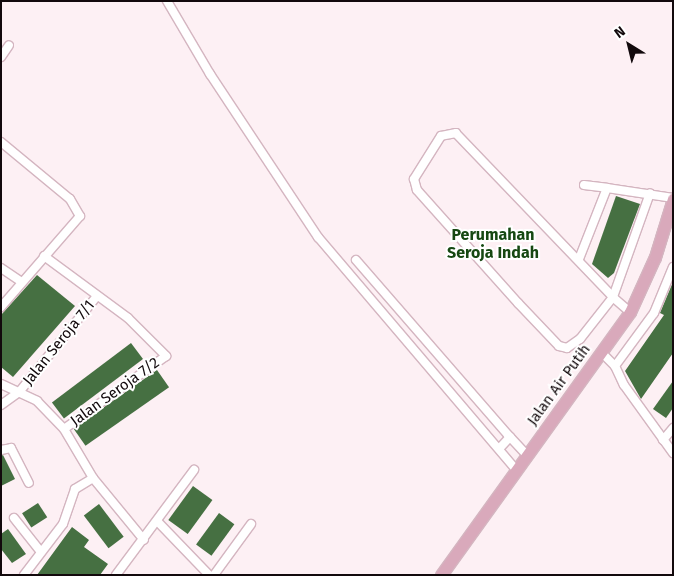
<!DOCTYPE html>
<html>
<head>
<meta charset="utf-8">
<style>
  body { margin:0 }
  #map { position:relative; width:674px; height:576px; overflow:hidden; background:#fdf0f4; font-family:"Fira Sans",sans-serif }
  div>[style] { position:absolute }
  .building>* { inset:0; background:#467042; transform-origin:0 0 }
  .roads { filter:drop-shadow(1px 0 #d4b5c0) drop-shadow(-1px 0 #d4b5c0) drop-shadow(0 1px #d4b5c0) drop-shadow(0 -1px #d4b5c0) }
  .street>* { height:8px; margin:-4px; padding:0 4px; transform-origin:4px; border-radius:4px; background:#fff }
  .primary>* { height:11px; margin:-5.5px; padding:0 5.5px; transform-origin:5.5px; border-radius:5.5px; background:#d9a9bb }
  span { translate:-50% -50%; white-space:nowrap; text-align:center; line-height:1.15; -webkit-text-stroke:4px #fff; paint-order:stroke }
  .street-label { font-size:15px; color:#12090c }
  .neighbourhood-label { font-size:16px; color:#164812; font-weight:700 }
  .frame { position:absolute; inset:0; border:2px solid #12090c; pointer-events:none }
  .north { position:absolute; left:604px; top:20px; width:50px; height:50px; -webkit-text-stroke:4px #fff; paint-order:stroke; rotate:324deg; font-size:14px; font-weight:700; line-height:20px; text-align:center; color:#12090c }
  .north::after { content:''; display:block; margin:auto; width:18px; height:22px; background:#12090c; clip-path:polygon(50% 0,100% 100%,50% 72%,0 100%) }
</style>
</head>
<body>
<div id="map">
  <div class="building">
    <div style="clip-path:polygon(616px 196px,640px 204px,614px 273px,608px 278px,592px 264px)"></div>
    <div style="clip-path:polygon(37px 275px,75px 306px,13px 377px,1px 367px,1px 315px)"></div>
    <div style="clip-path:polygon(673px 282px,673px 353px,641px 399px,625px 371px,664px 315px,660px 313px)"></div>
    <div style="left:131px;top:343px;width:20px;height:99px;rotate:53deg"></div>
    <div style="left:157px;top:370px;width:21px;height:102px;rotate:55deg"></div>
    <div style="clip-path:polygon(673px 381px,673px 408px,666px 418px,653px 409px)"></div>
    <div style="clip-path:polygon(3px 455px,15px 479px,1px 486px,1px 456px)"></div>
    <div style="left:193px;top:486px;width:24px;height:42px;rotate:36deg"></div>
    <div style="left:38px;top:503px;width:17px;height:19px;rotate:57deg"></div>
    <div style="left:99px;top:504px;width:41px;height:19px;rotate:53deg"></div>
    <div style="left:219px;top:513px;width:19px;height:39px;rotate:36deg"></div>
    <div style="clip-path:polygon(72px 527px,89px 540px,84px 547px,108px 564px,100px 575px,37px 575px)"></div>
    <div style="clip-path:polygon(8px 529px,26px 554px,12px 563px,1px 549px,1px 534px)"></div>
  </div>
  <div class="roads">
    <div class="street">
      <div style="left:167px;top:1px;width:85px;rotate:59.5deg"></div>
      <div style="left:210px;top:74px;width:196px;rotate:56.5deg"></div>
      <div style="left:318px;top:237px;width:306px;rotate:49.6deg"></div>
      <div style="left:1px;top:57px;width:14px;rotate:-56deg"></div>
      <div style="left:1px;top:142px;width:89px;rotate:39.6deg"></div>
      <div style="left:70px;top:199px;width:20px;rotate:60deg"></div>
      <div style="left:80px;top:216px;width:121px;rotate:131deg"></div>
      <div style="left:584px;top:185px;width:23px;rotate:7deg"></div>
      <div style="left:44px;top:256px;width:104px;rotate:36.4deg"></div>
      <div style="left:128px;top:318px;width:54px;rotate:45deg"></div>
      <div style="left:166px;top:356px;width:125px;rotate:144.4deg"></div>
      <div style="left:579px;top:259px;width:76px;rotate:-68.5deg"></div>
      <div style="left:607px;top:188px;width:67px;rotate:8.6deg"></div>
      <div style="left:356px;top:260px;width:232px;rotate:49deg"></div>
      <div style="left:508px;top:435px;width:3px;rotate:45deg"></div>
      <div style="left:510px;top:437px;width:16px;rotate:133deg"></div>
      <div style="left:1px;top:268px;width:25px;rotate:34deg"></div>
      <div style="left:630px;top:312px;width:23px;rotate:-139deg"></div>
      <div style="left:613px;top:297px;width:227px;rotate:-133.8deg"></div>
      <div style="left:456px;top:133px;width:15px;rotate:169deg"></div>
      <div style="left:441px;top:136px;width:51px;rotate:122.1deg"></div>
      <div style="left:414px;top:179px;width:11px;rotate:75deg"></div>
      <div style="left:417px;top:190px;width:152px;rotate:48.2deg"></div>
      <div style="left:518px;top:303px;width:59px;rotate:46.4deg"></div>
      <div style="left:559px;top:346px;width:8px;rotate:14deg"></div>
      <div style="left:567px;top:348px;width:16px;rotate:-35deg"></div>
      <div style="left:580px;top:339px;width:53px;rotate:-51.8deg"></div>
      <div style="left:613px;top:297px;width:110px;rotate:-70.4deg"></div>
      <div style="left:602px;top:353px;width:18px;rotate:45deg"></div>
      <div style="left:615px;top:366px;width:21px;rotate:65deg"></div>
      <div style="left:624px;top:385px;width:84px;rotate:54.2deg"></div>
      <div style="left:615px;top:366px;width:66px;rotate:-53.7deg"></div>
      <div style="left:654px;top:313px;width:50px;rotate:-67.6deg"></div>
      <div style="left:1px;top:384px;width:40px;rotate:25deg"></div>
      <div style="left:37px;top:401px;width:39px;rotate:46deg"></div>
      <div style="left:64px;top:429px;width:57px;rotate:59.4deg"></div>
      <div style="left:93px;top:478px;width:80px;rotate:50.6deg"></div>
      <div style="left:1px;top:405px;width:24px;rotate:-36deg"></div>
      <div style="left:20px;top:391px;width:122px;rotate:-51deg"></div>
      <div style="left:510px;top:437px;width:25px;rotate:47deg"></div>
      <div style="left:663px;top:440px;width:16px;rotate:-50deg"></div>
      <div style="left:1px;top:450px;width:10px;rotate:-11deg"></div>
      <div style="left:11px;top:448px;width:39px;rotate:63deg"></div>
      <div style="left:14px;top:518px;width:43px;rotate:51.5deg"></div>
      <div style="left:158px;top:522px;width:74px;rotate:46.1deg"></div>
      <div style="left:24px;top:575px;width:64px;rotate:-52.6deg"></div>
      <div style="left:63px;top:524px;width:37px;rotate:-71deg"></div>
      <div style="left:75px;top:489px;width:21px;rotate:-31deg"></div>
      <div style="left:116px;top:575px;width:131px;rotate:-53.4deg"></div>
      <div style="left:214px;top:575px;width:63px;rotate:-54deg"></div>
    </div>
    <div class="primary">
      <div style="left:441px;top:575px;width:324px;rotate:-54.3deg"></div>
      <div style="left:630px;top:312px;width:60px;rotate:-65.6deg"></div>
      <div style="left:655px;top:257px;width:61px;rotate:-72.8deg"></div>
    </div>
  </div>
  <div class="street-label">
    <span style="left:59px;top:343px;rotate:-51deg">Jalan Seroja 7/1</span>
    <span style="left:559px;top:385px;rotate:-54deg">Jalan Air Putih</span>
    <span style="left:115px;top:392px;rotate:-36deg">Jalan Seroja 7/2</span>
  </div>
  <div class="neighbourhood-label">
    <span style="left:493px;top:244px">Perumahan<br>Seroja Indah</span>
  </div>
  <div class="frame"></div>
  <div class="north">N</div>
</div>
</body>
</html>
